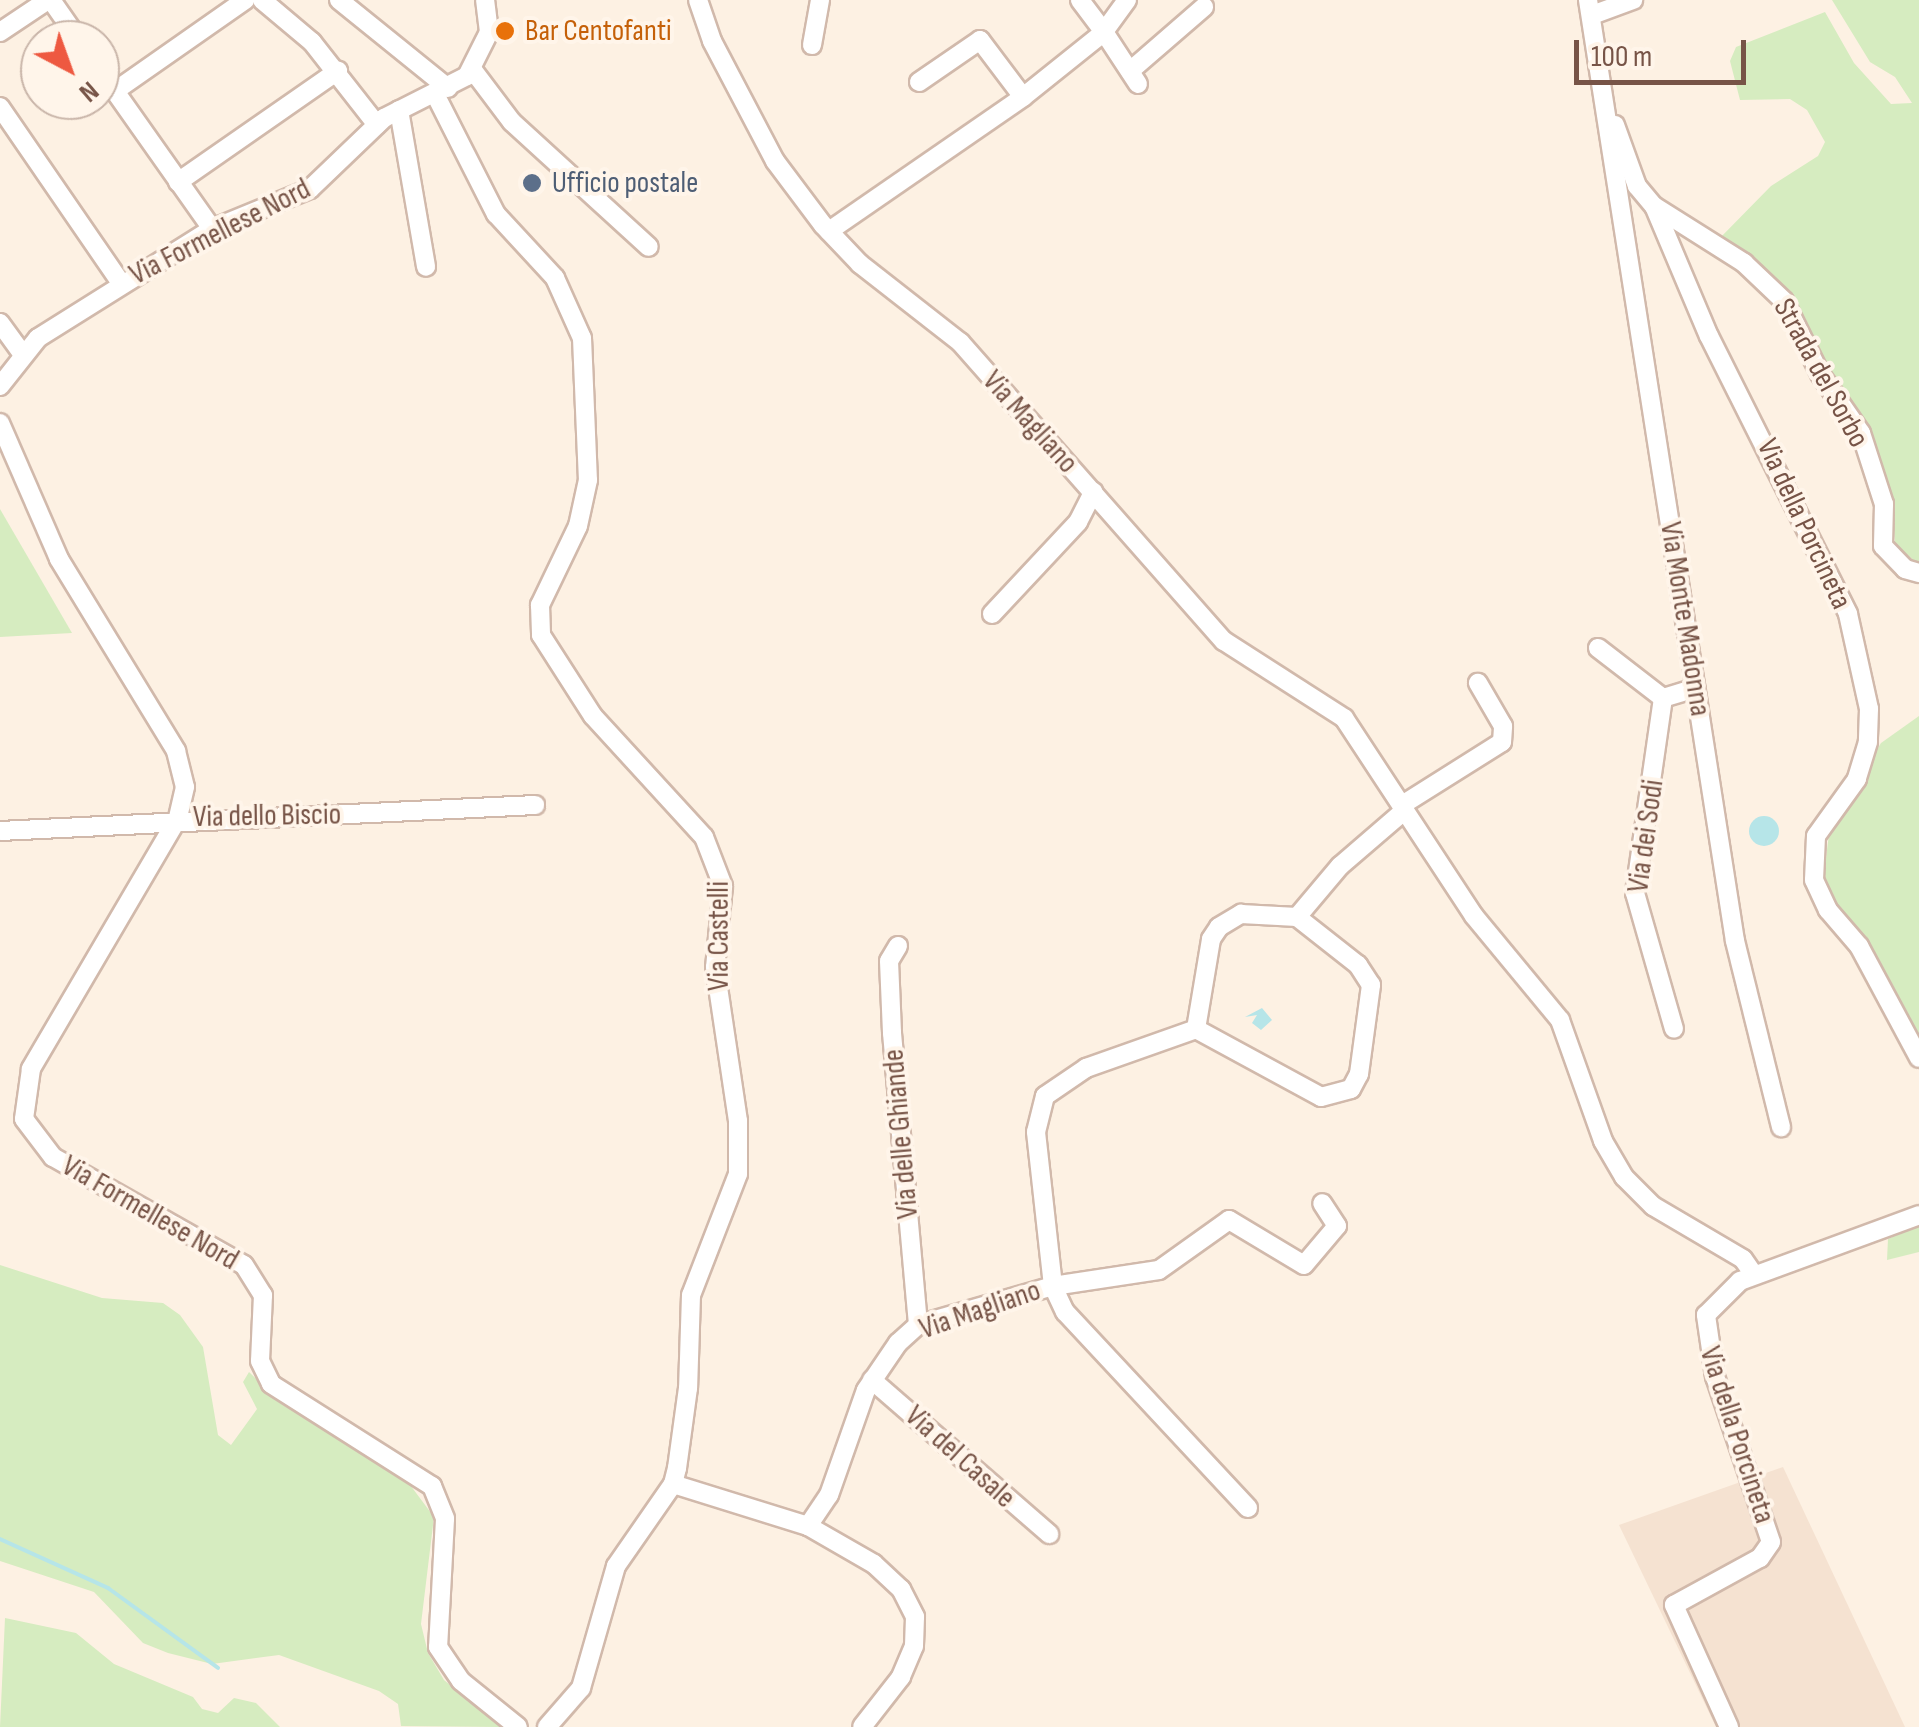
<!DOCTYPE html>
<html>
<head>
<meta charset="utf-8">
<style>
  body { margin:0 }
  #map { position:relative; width:1919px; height:1727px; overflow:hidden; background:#fdf1e3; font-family:"Sofia Sans Condensed",sans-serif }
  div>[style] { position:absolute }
  .residential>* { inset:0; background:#f5e2d1 }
  .green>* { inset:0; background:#d6ecc0 }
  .water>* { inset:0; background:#b6e5e8 }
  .round { border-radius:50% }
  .stream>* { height:4px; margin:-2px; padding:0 2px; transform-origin:2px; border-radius:2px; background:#b6e5e8 }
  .roads { filter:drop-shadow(2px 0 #d1b9ab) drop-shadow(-2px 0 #d1b9ab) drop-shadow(0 2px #d1b9ab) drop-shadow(0 -2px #d1b9ab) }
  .minor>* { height:18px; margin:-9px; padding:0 9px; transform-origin:9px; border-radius:9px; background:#fff }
  .dots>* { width:28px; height:28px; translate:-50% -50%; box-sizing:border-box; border:5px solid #fff5ea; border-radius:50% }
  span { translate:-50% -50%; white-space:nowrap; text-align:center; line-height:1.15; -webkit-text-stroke:8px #fff5ea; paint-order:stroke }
  .food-label { font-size:30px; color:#c56008 }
  .left { translate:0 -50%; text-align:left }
  .service-label { font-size:30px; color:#4e5e75 }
  .street-label { font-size:30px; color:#775447 }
  .north { position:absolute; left:20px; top:20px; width:100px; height:100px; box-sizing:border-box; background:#fff5ea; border:2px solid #c9b5a9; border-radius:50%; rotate:139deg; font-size:28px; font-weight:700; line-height:40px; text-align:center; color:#775447 }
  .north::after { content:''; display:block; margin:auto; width:35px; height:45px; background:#ee5941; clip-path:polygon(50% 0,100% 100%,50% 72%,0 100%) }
  .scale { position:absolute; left:1574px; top:40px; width:172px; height:45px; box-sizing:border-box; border:5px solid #775447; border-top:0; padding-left:12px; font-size:30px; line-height:35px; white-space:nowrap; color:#775447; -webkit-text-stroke:8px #fff5ea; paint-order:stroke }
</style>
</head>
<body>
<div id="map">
  <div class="residential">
    <div style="clip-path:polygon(1783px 1467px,1905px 1727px,1716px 1727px,1619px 1525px)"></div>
  </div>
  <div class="green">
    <div style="clip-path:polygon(1832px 0,1919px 0,1919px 565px,1895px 544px,1892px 499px,1866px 422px,1820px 360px,1789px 295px,1718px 240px,1771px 186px,1818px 156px,1825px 142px,1807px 110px,1790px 99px,1740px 100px,1730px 61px,1736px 47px,1825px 12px,1854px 63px,1891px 104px,1912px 103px,1895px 77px,1870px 62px)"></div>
    <div style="clip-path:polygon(0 509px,72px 633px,0 637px)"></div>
    <div style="clip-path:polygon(1919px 716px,1919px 1047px,1823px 882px,1830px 826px,1881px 743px)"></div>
    <div style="clip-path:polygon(1919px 1225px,1919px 1252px,1887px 1260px,1888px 1239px)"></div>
    <div style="clip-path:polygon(0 1265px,102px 1298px,163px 1303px,180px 1315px,203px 1347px,218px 1435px,231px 1445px,257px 1409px,243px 1382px,249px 1372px,283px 1405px,399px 1470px,434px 1517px,421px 1624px,428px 1653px,444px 1680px,501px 1727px,401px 1726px,398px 1704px,379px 1691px,279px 1655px,212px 1664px,168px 1653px,143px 1643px,94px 1592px,0 1561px)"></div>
    <div style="clip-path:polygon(5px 1618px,76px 1633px,114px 1664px,193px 1697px,202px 1709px,218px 1713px,234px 1698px,256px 1703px,280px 1727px,0 1727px)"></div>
  </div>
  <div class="water">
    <div class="round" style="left:1749px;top:816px;width:30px;height:30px"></div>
    <div style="clip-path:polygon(1262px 1008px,1272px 1020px,1261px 1030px,1252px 1023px,1257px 1015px,1245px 1017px)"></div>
  </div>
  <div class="stream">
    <div style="left:0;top:1539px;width:119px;rotate:24.4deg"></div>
    <div style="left:108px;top:1588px;width:136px;rotate:36deg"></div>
  </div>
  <div class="roads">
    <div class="minor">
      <div style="left:51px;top:0;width:49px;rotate:55deg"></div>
      <div style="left:262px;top:0;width:65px;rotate:40deg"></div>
      <div style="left:312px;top:42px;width:105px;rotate:51.9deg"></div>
      <div style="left:339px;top:0;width:140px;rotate:38.9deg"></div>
      <div style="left:698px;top:0;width:43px;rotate:71.1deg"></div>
      <div style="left:712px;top:41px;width:136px;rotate:62.3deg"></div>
      <div style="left:775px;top:161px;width:80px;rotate:53.1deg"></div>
      <div style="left:823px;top:225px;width:54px;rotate:46.5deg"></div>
      <div style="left:860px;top:264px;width:127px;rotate:38deg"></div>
      <div style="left:960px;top:342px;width:399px;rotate:48.6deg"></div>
      <div style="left:1224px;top:641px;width:143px;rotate:32.7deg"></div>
      <div style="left:1344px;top:718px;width:237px;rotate:56.7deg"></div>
      <div style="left:1474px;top:916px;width:135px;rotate:50.4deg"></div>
      <div style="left:1560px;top:1020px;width:128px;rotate:70.4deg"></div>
      <div style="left:1603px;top:1141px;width:42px;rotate:59.7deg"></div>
      <div style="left:1624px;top:1177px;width:41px;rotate:45deg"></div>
      <div style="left:1653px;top:1206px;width:104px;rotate:30.5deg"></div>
      <div style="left:1743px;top:1259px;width:19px;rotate:55deg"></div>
      <div style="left:1127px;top:0;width:39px;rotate:126deg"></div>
      <div style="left:1104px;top:32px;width:62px;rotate:56.8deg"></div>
      <div style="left:1588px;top:0;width:952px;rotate:81.12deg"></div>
      <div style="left:1735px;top:941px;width:192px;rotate:76.1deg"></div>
      <div style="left:1592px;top:15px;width:44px;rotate:-20.1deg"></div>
      <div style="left:0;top:32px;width:58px;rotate:-33.7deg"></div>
      <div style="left:812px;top:45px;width:46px;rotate:-79.9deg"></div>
      <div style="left:472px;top:69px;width:66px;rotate:53deg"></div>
      <div style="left:512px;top:122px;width:185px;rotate:42.4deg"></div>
      <div style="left:100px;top:70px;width:194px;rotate:54.8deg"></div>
      <div style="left:1130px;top:71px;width:98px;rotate:-40.9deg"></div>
      <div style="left:919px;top:82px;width:74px;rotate:-34.5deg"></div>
      <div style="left:980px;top:40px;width:71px;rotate:53deg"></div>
      <div style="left:1023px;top:97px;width:104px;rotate:-38.7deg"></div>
      <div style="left:1104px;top:32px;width:40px;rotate:-127deg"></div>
      <div style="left:115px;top:91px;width:159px;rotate:-35deg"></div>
      <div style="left:435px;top:94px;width:135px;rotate:63.1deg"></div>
      <div style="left:496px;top:214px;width:87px;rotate:47.3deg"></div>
      <div style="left:555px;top:278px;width:66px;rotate:65.8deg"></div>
      <div style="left:582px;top:338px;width:142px;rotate:87.6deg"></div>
      <div style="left:588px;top:480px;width:47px;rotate:102.3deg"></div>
      <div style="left:578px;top:526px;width:88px;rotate:115.7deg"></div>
      <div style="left:540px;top:605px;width:30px;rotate:88deg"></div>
      <div style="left:541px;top:635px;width:96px;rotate:57.3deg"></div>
      <div style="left:593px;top:716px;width:164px;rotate:47.5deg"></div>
      <div style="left:704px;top:837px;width:53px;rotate:68.8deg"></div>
      <div style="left:723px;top:886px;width:81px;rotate:95.6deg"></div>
      <div style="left:715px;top:967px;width:156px;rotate:81.5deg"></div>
      <div style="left:738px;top:1121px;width:53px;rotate:90deg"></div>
      <div style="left:738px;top:1174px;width:130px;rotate:111.2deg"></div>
      <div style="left:691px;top:1295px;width:93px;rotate:91.8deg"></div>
      <div style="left:688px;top:1388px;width:81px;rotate:97.8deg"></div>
      <div style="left:677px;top:1468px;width:16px;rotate:104deg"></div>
      <div style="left:673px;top:1484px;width:100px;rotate:124.8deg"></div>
      <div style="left:616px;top:1566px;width:127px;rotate:106deg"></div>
      <div style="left:581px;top:1688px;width:52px;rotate:131.1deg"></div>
      <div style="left:0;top:107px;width:214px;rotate:55.5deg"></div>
      <div style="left:399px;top:110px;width:159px;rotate:80.2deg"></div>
      <div style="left:1615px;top:125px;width:65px;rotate:70.2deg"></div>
      <div style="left:1637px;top:186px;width:26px;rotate:50deg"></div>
      <div style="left:1654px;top:206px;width:107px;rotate:32.3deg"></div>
      <div style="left:1744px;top:263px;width:55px;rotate:43.5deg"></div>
      <div style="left:1784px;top:301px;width:81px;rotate:63.7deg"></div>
      <div style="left:1820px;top:374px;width:72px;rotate:55.2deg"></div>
      <div style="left:1861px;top:433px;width:75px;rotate:72.1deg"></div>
      <div style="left:1884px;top:504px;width:42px;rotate:91.4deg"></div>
      <div style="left:1883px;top:546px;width:32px;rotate:46deg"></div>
      <div style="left:1905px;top:569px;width:15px;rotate:16deg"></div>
      <div style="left:178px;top:182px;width:195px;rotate:-34.8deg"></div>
      <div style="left:1654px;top:206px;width:141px;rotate:67.1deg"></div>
      <div style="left:1709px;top:336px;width:311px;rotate:63.4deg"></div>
      <div style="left:1848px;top:614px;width:97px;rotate:77.5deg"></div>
      <div style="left:1869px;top:709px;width:33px;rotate:92deg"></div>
      <div style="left:1868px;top:742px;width:39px;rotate:107deg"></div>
      <div style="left:1857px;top:779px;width:70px;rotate:125.7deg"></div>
      <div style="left:1816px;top:836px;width:44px;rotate:92.6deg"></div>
      <div style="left:1814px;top:880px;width:33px;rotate:65deg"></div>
      <div style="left:1828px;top:910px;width:48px;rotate:49.3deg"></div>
      <div style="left:1859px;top:946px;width:127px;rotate:61.8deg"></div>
      <div style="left:829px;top:231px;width:236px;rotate:-34.6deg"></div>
      <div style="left:0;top:323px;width:36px;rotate:54deg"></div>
      <div style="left:0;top:386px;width:61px;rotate:-51.6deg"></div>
      <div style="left:38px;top:338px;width:205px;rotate:-32.1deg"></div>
      <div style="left:212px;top:229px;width:106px;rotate:-22.2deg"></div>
      <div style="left:310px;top:189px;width:103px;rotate:-43.8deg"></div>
      <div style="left:384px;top:118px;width:93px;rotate:-26.8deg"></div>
      <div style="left:467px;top:76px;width:49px;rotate:-63.4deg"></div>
      <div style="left:489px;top:32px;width:32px;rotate:-97deg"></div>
      <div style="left:0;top:423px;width:148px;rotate:66.5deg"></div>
      <div style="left:59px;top:559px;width:225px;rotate:58.6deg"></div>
      <div style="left:176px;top:751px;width:37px;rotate:76deg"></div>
      <div style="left:185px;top:787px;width:32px;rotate:103deg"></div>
      <div style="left:178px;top:818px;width:291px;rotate:120.4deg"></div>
      <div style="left:31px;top:1069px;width:50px;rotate:98deg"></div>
      <div style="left:24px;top:1119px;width:48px;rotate:52.7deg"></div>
      <div style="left:53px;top:1157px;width:219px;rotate:29.5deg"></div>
      <div style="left:244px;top:1265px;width:36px;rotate:58deg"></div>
      <div style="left:263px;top:1295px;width:66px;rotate:92.6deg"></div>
      <div style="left:260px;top:1361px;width:25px;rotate:64deg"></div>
      <div style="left:271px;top:1384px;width:191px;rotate:32.4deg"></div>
      <div style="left:432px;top:1486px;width:35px;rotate:68deg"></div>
      <div style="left:445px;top:1519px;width:128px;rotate:93.1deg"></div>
      <div style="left:438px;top:1647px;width:41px;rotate:55.9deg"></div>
      <div style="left:461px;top:1681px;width:73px;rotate:38.9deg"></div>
      <div style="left:992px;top:614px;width:126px;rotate:-46.9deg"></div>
      <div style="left:1078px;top:522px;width:34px;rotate:-63deg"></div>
      <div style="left:1598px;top:648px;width:82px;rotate:37.6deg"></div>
      <div style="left:1663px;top:698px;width:34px;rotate:-17deg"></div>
      <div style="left:1663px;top:698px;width:197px;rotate:98.2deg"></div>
      <div style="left:1635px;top:893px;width:141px;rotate:74deg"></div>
      <div style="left:1402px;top:805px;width:118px;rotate:-32.2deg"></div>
      <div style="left:1502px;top:742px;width:16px;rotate:-86deg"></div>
      <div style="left:1503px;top:726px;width:50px;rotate:-120.2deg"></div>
      <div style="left:0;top:831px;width:536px;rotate:-2.78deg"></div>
      <div style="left:898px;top:946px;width:17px;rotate:121deg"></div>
      <div style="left:889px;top:961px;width:72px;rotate:87.6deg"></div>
      <div style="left:892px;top:1033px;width:293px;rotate:84.9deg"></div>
      <div style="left:1196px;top:1029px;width:142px;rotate:28.5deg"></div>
      <div style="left:1321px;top:1097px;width:31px;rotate:-15deg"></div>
      <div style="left:1351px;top:1089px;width:17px;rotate:-62deg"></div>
      <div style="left:1359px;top:1074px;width:90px;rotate:-82.3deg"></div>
      <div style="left:1371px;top:985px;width:24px;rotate:-123deg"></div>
      <div style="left:1358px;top:965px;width:78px;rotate:-141.8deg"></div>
      <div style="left:872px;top:1380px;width:235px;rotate:41deg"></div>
      <div style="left:673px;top:1484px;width:141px;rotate:17.3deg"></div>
      <div style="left:808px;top:1526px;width:76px;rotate:29.9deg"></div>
      <div style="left:874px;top:1564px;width:37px;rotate:43deg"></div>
      <div style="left:901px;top:1589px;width:31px;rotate:63deg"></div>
      <div style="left:915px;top:1617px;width:29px;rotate:92deg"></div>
      <div style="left:914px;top:1646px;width:34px;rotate:113deg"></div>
      <div style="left:901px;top:1677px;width:63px;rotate:128deg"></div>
      <div style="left:1248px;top:1508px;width:268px;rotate:-133deg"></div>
      <div style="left:1065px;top:1312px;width:29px;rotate:-115deg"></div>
      <div style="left:1053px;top:1286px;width:107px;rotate:-8.6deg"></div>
      <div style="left:1159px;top:1270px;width:86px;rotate:-35.5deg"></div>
      <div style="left:1229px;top:1220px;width:87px;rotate:31deg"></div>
      <div style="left:1304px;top:1265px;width:51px;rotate:-49.8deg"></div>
      <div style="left:1337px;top:1226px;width:27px;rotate:-123deg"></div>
      <div style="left:808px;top:1526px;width:37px;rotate:-56deg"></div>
      <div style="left:829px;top:1495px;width:111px;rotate:-70.6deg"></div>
      <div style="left:866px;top:1390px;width:57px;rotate:-55.8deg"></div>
      <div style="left:898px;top:1343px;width:27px;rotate:-42deg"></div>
      <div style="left:918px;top:1325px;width:141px;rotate:-16.1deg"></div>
      <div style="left:1053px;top:1286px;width:155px;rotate:-96.3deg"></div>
      <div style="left:1036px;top:1132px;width:37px;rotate:-76deg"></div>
      <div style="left:1045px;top:1096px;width:50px;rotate:-34.3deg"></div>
      <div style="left:1086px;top:1068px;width:117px;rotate:-19.5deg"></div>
      <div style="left:1196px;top:1029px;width:91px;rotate:-80.5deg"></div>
      <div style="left:1211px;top:939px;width:14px;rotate:-56deg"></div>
      <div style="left:1219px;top:927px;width:26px;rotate:-31deg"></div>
      <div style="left:1241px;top:914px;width:56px;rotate:3.1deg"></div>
      <div style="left:1297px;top:917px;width:67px;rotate:-49.9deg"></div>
      <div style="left:1340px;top:866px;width:86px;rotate:-40.7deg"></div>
      <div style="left:1729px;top:1727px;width:134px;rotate:-114.3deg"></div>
      <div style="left:1674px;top:1605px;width:98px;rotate:-28.7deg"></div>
      <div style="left:1760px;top:1558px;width:19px;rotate:-55deg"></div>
      <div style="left:1771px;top:1542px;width:174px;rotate:-108.7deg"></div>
      <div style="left:1715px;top:1377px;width:63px;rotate:-98.3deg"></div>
      <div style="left:1706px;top:1315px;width:48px;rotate:-45deg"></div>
      <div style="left:1740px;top:1281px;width:191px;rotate:-20.2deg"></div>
    </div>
  </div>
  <div class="dots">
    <div style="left:505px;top:31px;background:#e8710a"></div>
    <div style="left:532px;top:183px;background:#5c6f8a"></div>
  </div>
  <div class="food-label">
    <span class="left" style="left:525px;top:31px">Bar Centofanti</span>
  </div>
  <div class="service-label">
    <span class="left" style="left:552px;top:183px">Ufficio postale</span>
  </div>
  <div class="street-label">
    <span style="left:220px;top:232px;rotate:-27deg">Via Formellese Nord</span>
    <span style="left:1821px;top:373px;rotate:61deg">Strada del Sorbo</span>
    <span style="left:1030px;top:422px;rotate:48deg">Via Magliano</span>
    <span style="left:1804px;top:524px;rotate:65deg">Via della Porcineta</span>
    <span style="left:1685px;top:619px;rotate:81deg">Via Monte Madonna</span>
    <span style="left:267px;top:816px;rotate:-1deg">Via dello Biscio</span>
    <span style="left:1646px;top:836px;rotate:-82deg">Via dei Sodi</span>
    <span style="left:719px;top:936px;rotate:-90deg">Via Castelli</span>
    <span style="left:901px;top:1134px;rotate:-95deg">Via delle Ghiande</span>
    <span style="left:150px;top:1213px;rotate:30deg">Via Formellese Nord</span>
    <span style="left:980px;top:1310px;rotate:-19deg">Via Magliano</span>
    <span style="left:1737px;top:1435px;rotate:72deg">Via della Porcineta</span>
    <span style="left:960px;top:1457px;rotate:42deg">Via del Casale</span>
  </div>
  <div class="north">N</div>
  <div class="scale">100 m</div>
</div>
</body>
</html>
